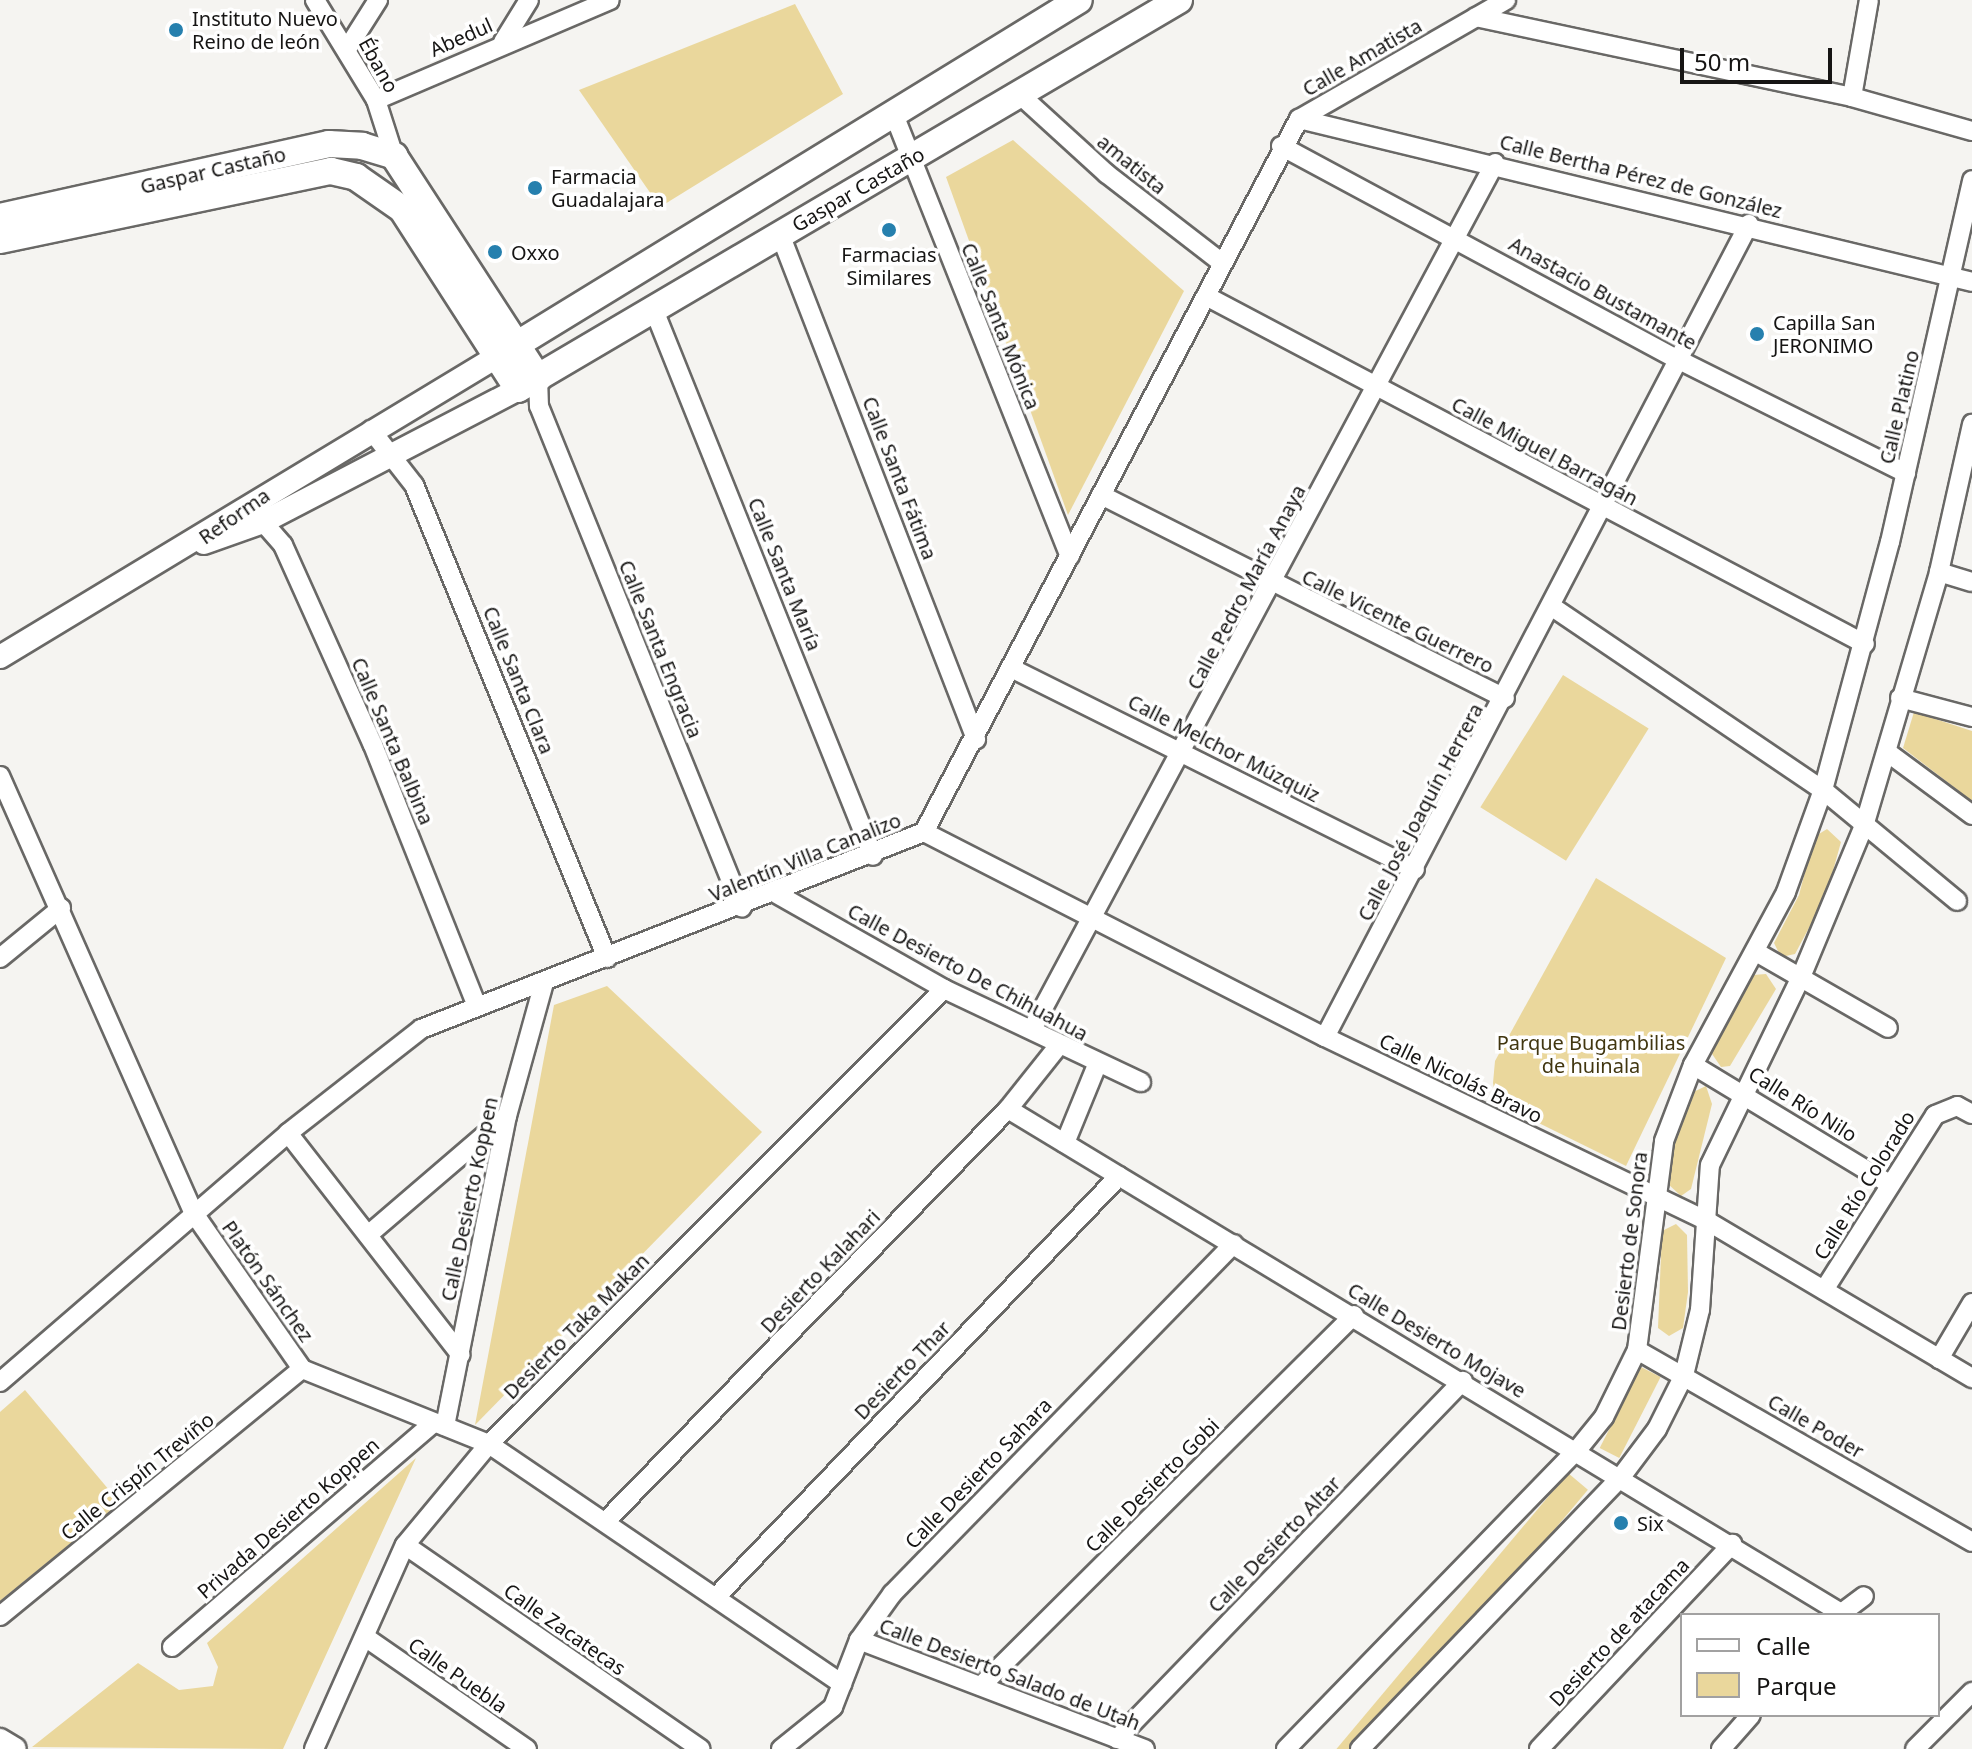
<!DOCTYPE html>
<html>
<head>
<meta charset="utf-8">
<style>
  body { margin:0 }
  #map { position:relative; width:1972px; height:1749px; overflow:hidden; background:#f5f4f1; font-family:"Noto Sans",sans-serif }
  div>[style] { position:absolute }
  .green>* { inset:0; background:#ead79c; transform-origin:0 0 }
  .roads { filter:drop-shadow(2px 0 #696866) drop-shadow(-2px 0 #696866) drop-shadow(0 2px #696866) drop-shadow(0 -2px #696866) }
  .minor>* { height:18px; margin:-9px; padding:0 9px; transform-origin:9px; border-radius:9px; background:#fff }
  .tertiary>* { height:22px; margin:-11px; padding:0 11px; transform-origin:11px; border-radius:11px; background:#fff }
  .secondary>* { height:26px; margin:-13px; padding:0 13px; transform-origin:13px; border-radius:13px; background:#fff }
  .dots>* { width:22px; height:22px; translate:-50% -50%; box-sizing:border-box; border:4px solid #fff; border-radius:50% }
  span { translate:-50% -50%; white-space:nowrap; text-align:center; line-height:1.15; -webkit-text-stroke:7px #fff; paint-order:stroke }
  .poi-label { font-size:20px; color:#161514 }
  .left { translate:0 -50%; text-align:left }
  .street-label { font-size:20px; color:#161514 }
  .park-label { font-size:20px; color:#413610 }
  .legend { position:absolute; left:1680px; top:1613px; width:260px; height:104px; box-sizing:border-box; background:#fff; border:2px solid #a2a1a1; margin:0; padding:10px 14px; list-style:none; font-size:24px; color:#161514 }
  .legend li { display:flex; align-items:center; gap:16px; height:40px }
  .legend b { width:40px; border:2px solid #a2a1a1 }
  .scale { position:absolute; left:1680px; top:48px; width:152px; height:36px; box-sizing:border-box; border:4px solid #161514; border-top:0; padding-left:10px; font-size:24px; line-height:28px; white-space:nowrap; color:#161514; -webkit-text-stroke:6px #fff; paint-order:stroke }
</style>
</head>
<body>
<div id="map">
  <div class="green">
    <div style="clip-path:polygon(795px 4px,843px 94px,660px 207px,579px 90px)"></div>
    <div style="clip-path:polygon(1013px 140px,1184px 291px,1068px 515px,946px 177px)"></div>
    <div style="left:1563px;top:675px;width:101px;height:156px;rotate:32deg"></div>
    <div style="clip-path:polygon(1914px 712px,1972px 731px,1972px 801px,1903px 748px)"></div>
    <div style="clip-path:polygon(1827px 829px,1841px 842px,1826px 896px,1795px 954px,1781px 957px,1774px 943px,1799px 895px,1814px 837px)"></div>
    <div style="clip-path:polygon(1596px 878px,1726px 958px,1626px 1166px,1496px 1102px,1493px 1083px,1495px 1061px)"></div>
    <div style="clip-path:polygon(1766px 974px,1776px 989px,1730px 1066px,1721px 1067px,1710px 1051px,1753px 975px)"></div>
    <div style="clip-path:polygon(607px 986px,762px 1132px,475px 1425px,554px 1005px)"></div>
    <div style="clip-path:polygon(1706px 1086px,1712px 1104px,1691px 1189px,1681px 1196px,1667px 1183px,1674px 1142px,1689px 1094px)"></div>
    <div style="clip-path:polygon(1676px 1224px,1687px 1235px,1688px 1292px,1683px 1328px,1669px 1336px,1658px 1328px,1662px 1231px)"></div>
    <div style="left:1641px;top:1367px;width:22px;height:91px;rotate:27deg"></div>
    <div style="clip-path:polygon(25px 1390px,120px 1503px,0 1601px,0 1412px)"></div>
    <div style="clip-path:polygon(416px 1458px,283px 1749px,32px 1747px,138px 1663px,179px 1690px,213px 1686px,218px 1667px,207px 1643px)"></div>
    <div style="left:1568px;top:1473px;width:26px;height:388px;rotate:40deg"></div>
  </div>
  <div class="roads">
    <div class="minor">
      <div style="left:315px;top:0;width:117px;rotate:58.6deg"></div>
      <div style="left:376px;top:100px;width:59px;rotate:72.2deg"></div>
      <div style="left:1476px;top:17px;width:384px;rotate:12deg"></div>
      <div style="left:1852px;top:97px;width:125px;rotate:15.8deg"></div>
      <div style="left:503px;top:42px;width:49px;rotate:-58.2deg"></div>
      <div style="left:347px;top:49px;width:58px;rotate:-57.7deg"></div>
      <div style="left:1018px;top:93px;width:120px;rotate:42.3deg"></div>
      <div style="left:1107px;top:174px;width:145px;rotate:37.7deg"></div>
      <div style="left:1852px;top:97px;width:98px;rotate:-80.1deg"></div>
      <div style="left:376px;top:100px;width:254px;rotate:-23.1deg"></div>
      <div style="left:893px;top:112px;width:478px;rotate:68.3deg"></div>
      <div style="left:1299px;top:119px;width:692px;rotate:13.61deg"></div>
      <div style="left:1281px;top:146px;width:450px;rotate:28.3deg"></div>
      <div style="left:1677px;top:359px;width:256px;rotate:26.5deg"></div>
      <div style="left:780px;top:234px;width:542px;rotate:68.79deg"></div>
      <div style="left:1206px;top:296px;width:745px;rotate:27.84deg"></div>
      <div style="left:654px;top:310px;width:588px;rotate:68.14deg"></div>
      <div style="left:538px;top:378px;width:28px;rotate:88deg"></div>
      <div style="left:539px;top:406px;width:541px;rotate:67.98deg"></div>
      <div style="left:371px;top:430px;width:70px;rotate:52deg"></div>
      <div style="left:414px;top:485px;width:511px;rotate:67.8deg"></div>
      <div style="left:1101px;top:495px;width:452px;rotate:26.7deg"></div>
      <div style="left:256px;top:514px;width:41px;rotate:48.9deg"></div>
      <div style="left:283px;top:545px;width:219px;rotate:65.8deg"></div>
      <div style="left:373px;top:745px;width:281px;rotate:68.3deg"></div>
      <div style="left:1939px;top:572px;width:34px;rotate:17deg"></div>
      <div style="left:1551px;top:606px;width:328px;rotate:34.1deg"></div>
      <div style="left:1823px;top:790px;width:174px;rotate:39.6deg"></div>
      <div style="left:1013px;top:669px;width:449px;rotate:26.5deg"></div>
      <div style="left:1900px;top:698px;width:74px;rotate:14.8deg"></div>
      <div style="left:1887px;top:752px;width:106px;rotate:36.5deg"></div>
      <div style="left:0;top:776px;width:477px;rotate:66.1deg"></div>
      <div style="left:193px;top:1212px;width:191px;rotate:55.2deg"></div>
      <div style="left:302px;top:1369px;width:201px;rotate:21.9deg"></div>
      <div style="left:489px;top:1444px;width:427px;rotate:34.2deg"></div>
      <div style="left:924px;top:832px;width:450px;rotate:27.1deg"></div>
      <div style="left:1325px;top:1037px;width:420px;rotate:25.7deg"></div>
      <div style="left:1704px;top:1219px;width:312px;rotate:30.7deg"></div>
      <div style="left:777px;top:894px;width:192px;rotate:29.6deg"></div>
      <div style="left:944px;top:989px;width:218px;rotate:25.3deg"></div>
      <div style="left:1756px;top:952px;width:152px;rotate:29.9deg"></div>
      <div style="left:0;top:958px;width:79px;rotate:-39.3deg"></div>
      <div style="left:1032px;top:1029px;width:982px;rotate:-61.87deg"></div>
      <div style="left:1325px;top:1037px;width:917px;rotate:-62.46deg"></div>
      <div style="left:1693px;top:1065px;width:228px;rotate:31.2deg"></div>
      <div style="left:1008px;top:1109px;width:974px;rotate:31.18deg"></div>
      <div style="left:288px;top:1133px;width:281px;rotate:52.1deg"></div>
      <div style="left:1065px;top:1143px;width:84px;rotate:-67.7deg"></div>
      <div style="left:368px;top:1235px;width:183px;rotate:-40.6deg"></div>
      <div style="left:1824px;top:1290px;width:207px;rotate:-57.6deg"></div>
      <div style="left:1935px;top:1115px;width:24px;rotate:-22deg"></div>
      <div style="left:1957px;top:1106px;width:17px;rotate:28deg"></div>
      <div style="left:1637px;top:1350px;width:386px;rotate:29.8deg"></div>
      <div style="left:1939px;top:1359px;width:65px;rotate:-59.5deg"></div>
      <div style="left:0;top:1382px;width:381px;rotate:-40.8deg"></div>
      <div style="left:288px;top:1133px;width:169px;rotate:-38deg"></div>
      <div style="left:421px;top:1029px;width:540px;rotate:-21.39deg"></div>
      <div style="left:924px;top:832px;width:806px;rotate:-62.26deg"></div>
      <div style="left:1299px;top:119px;width:239px;rotate:-29.9deg"></div>
      <div style="left:445px;top:1426px;width:316px;rotate:-78.7deg"></div>
      <div style="left:507px;top:1116px;width:138px;rotate:-74.5deg"></div>
      <div style="left:605px;top:1522px;width:577px;rotate:-45.7deg"></div>
      <div style="left:1008px;top:1109px;width:82px;rotate:-51.4deg"></div>
      <div style="left:405px;top:1545px;width:359px;rotate:34.6deg"></div>
      <div style="left:717px;top:1596px;width:581px;rotate:-46.25deg"></div>
      <div style="left:1839px;top:1615px;width:31px;rotate:-37deg"></div>
      <div style="left:0;top:1616px;width:390px;rotate:-39.3deg"></div>
      <div style="left:365px;top:1637px;width:197px;rotate:34.7deg"></div>
      <div style="left:859px;top:1640px;width:306px;rotate:20.9deg"></div>
      <div style="left:172px;top:1647px;width:344px;rotate:-40.6deg"></div>
      <div style="left:981px;top:1686px;width:526px;rotate:-44.85deg"></div>
      <div style="left:1117px;top:1739px;width:498px;rotate:-46deg"></div>
      <div style="left:314px;top:1749px;width:223px;rotate:-66deg"></div>
      <div style="left:405px;top:1545px;width:131px;rotate:-50.3deg"></div>
      <div style="left:489px;top:1444px;width:643px;rotate:-45deg"></div>
      <div style="left:781px;top:1749px;width:67px;rotate:-38.9deg"></div>
      <div style="left:833px;top:1707px;width:72px;rotate:-68.8deg"></div>
      <div style="left:859px;top:1640px;width:57px;rotate:-54.3deg"></div>
      <div style="left:892px;top:1594px;width:489px;rotate:-45.7deg"></div>
      <div style="left:1286px;top:1749px;width:419px;rotate:-45.8deg"></div>
      <div style="left:1578px;top:1449px;width:41px;rotate:-50.9deg"></div>
      <div style="left:1604px;top:1417px;width:75px;rotate:-63.8deg"></div>
      <div style="left:1637px;top:1350px;width:211px;rotate:-82.6deg"></div>
      <div style="left:1664px;top:1141px;width:81px;rotate:-69.1deg"></div>
      <div style="left:1693px;top:1065px;width:196px;rotate:-61.7deg"></div>
      <div style="left:1786px;top:892px;width:109px;rotate:-70.1deg"></div>
      <div style="left:1823px;top:790px;width:257px;rotate:-74.9deg"></div>
      <div style="left:1890px;top:542px;width:371px;rotate:-77.2deg"></div>
      <div style="left:1360px;top:1749px;width:377px;rotate:-46.2deg"></div>
      <div style="left:1621px;top:1477px;width:60px;rotate:-53.1deg"></div>
      <div style="left:1657px;top:1429px;width:60px;rotate:-63.4deg"></div>
      <div style="left:1684px;top:1375px;width:67px;rotate:-76.2deg"></div>
      <div style="left:1700px;top:1310px;width:145px;rotate:-86.1deg"></div>
      <div style="left:1710px;top:1165px;width:209px;rotate:-64.2deg"></div>
      <div style="left:1801px;top:977px;width:164px;rotate:-67.4deg"></div>
      <div style="left:1864px;top:826px;width:265px;rotate:-73.5deg"></div>
      <div style="left:1939px;top:572px;width:152px;rotate:-77.4deg"></div>
      <div style="left:1539px;top:1749px;width:282px;rotate:-46.7deg"></div>
      <div style="left:1721px;top:1749px;width:45px;rotate:-48.6deg"></div>
      <div style="left:1915px;top:1749px;width:81px;rotate:-45deg"></div>
    </div>
    <div class="tertiary">
      <div style="left:204px;top:543px;width:63px;rotate:-19.6deg"></div>
      <div style="left:263px;top:522px;width:288px;rotate:-27.5deg"></div>
      <div style="left:0;top:657px;width:582px;rotate:-31.15deg"></div>
      <div style="left:0;top:1740px;width:17px;rotate:31deg"></div>
    </div>
    <div class="secondary">
      <div style="left:0;top:217px;width:337px;rotate:-12.5deg"></div>
      <div style="left:329px;top:144px;width:33px;rotate:3deg"></div>
      <div style="left:362px;top:146px;width:34px;rotate:17deg"></div>
      <div style="left:394px;top:156px;width:265px;rotate:57deg"></div>
      <div style="left:0;top:240px;width:338px;rotate:-11.8deg"></div>
      <div style="left:331px;top:171px;width:26px;rotate:13deg"></div>
      <div style="left:356px;top:177px;width:56px;rotate:34.8deg"></div>
      <div style="left:402px;top:209px;width:214px;rotate:57.2deg"></div>
      <div style="left:518px;top:389px;width:767px;rotate:-30.48deg"></div>
      <div style="left:498px;top:356px;width:681px;rotate:-31.5deg"></div>
    </div>
  </div>
  <div class="dots">
    <div style="left:176px;top:30px;background:#2680ae"></div>
    <div style="left:535px;top:188px;background:#2680ae"></div>
    <div style="left:889px;top:230px;background:#2680ae"></div>
    <div style="left:495px;top:252px;background:#2680ae"></div>
    <div style="left:1757px;top:334px;background:#2680ae"></div>
    <div style="left:1621px;top:1523px;background:#2680ae"></div>
  </div>
  <div class="poi-label">
    <span class="left" style="left:192px;top:30px">Instituto Nuevo<br>Reino de león</span>
    <span class="left" style="left:551px;top:188px">Farmacia<br>Guadalajara</span>
    <span class="left" style="left:511px;top:252px">Oxxo</span>
    <span style="left:889px;top:266px">Farmacias<br>Similares</span>
    <span class="left" style="left:1773px;top:334px">Capilla San<br>JERONIMO</span>
    <span class="left" style="left:1637px;top:1523px">Six</span>
  </div>
  <div class="street-label">
    <span style="left:461px;top:37px;rotate:-24deg">Abedul</span>
    <span style="left:1362px;top:57px;rotate:-30deg">Calle Amatista</span>
    <span style="left:379px;top:65px;rotate:61deg">Ébano</span>
    <span style="left:1132px;top:164px;rotate:39deg">amatista</span>
    <span style="left:213px;top:170px;rotate:-13deg">Gaspar Castaño</span>
    <span style="left:1641px;top:176px;rotate:14deg">Calle Bertha Pérez de González</span>
    <span style="left:858px;top:189px;rotate:-30deg">Gaspar Castaño</span>
    <span style="left:1603px;top:293px;rotate:29deg">Anastacio Bustamante</span>
    <span style="left:1001px;top:326px;rotate:68deg">Calle Santa Mónica</span>
    <span style="left:1899px;top:407px;rotate:-77deg">Calle Platino</span>
    <span style="left:1545px;top:451px;rotate:28deg">Calle Miguel Barragán</span>
    <span style="left:900px;top:478px;rotate:69deg">Calle Santa Fátima</span>
    <span style="left:234px;top:516px;rotate:-35deg">Reforma</span>
    <span style="left:785px;top:574px;rotate:68deg">Calle Santa María</span>
    <span style="left:1246px;top:587px;rotate:-62deg">Calle Pedro María Anaya</span>
    <span style="left:1398px;top:621px;rotate:26deg">Calle Vicente Guerrero</span>
    <span style="left:661px;top:649px;rotate:68deg">Calle Santa Engracia</span>
    <span style="left:519px;top:680px;rotate:68deg">Calle Santa Clara</span>
    <span style="left:393px;top:741px;rotate:67deg">Calle Santa Balbina</span>
    <span style="left:1224px;top:748px;rotate:27deg">Calle Melchor Múzquiz</span>
    <span style="left:1420px;top:812px;rotate:-62deg">Calle José Joaquín Herrera</span>
    <span style="left:805px;top:857px;rotate:-22deg">Valentín Villa Canalizo</span>
    <span style="left:968px;top:972px;rotate:28deg">Calle Desierto De Chihuahua</span>
    <span style="left:1461px;top:1078px;rotate:26deg">Calle Nicolás Bravo</span>
    <span style="left:1803px;top:1104px;rotate:32deg">Calle Río Nilo</span>
    <span style="left:1864px;top:1185px;rotate:-58deg">Calle Río Colorado</span>
    <span style="left:469px;top:1199px;rotate:-78deg">Calle Desierto Koppen</span>
    <span style="left:1629px;top:1241px;rotate:-83deg">Desierto de Sonora</span>
    <span style="left:820px;top:1271px;rotate:-46deg">Desierto Kalahari</span>
    <span style="left:268px;top:1281px;rotate:55deg">Platón Sánchez</span>
    <span style="left:576px;top:1326px;rotate:-45deg">Desierto Taka Makan</span>
    <span style="left:1437px;top:1340px;rotate:31deg">Calle Desierto Mojave</span>
    <span style="left:902px;top:1370px;rotate:-46deg">Desierto Thar</span>
    <span style="left:1816px;top:1426px;rotate:30deg">Calle Poder</span>
    <span style="left:978px;top:1473px;rotate:-46deg">Calle Desierto Sahara</span>
    <span style="left:137px;top:1476px;rotate:-39deg">Calle Crispín Treviño</span>
    <span style="left:1152px;top:1485px;rotate:-45deg">Calle Desierto Gobi</span>
    <span style="left:288px;top:1518px;rotate:-41deg">Privada Desierto Koppen</span>
    <span style="left:1274px;top:1544px;rotate:-46deg">Calle Desierto Altar</span>
    <span style="left:565px;top:1629px;rotate:35deg">Calle Zacatecas</span>
    <span style="left:1619px;top:1632px;rotate:-47deg">Desierto de atacama</span>
    <span style="left:1010px;top:1674px;rotate:21deg">Calle Desierto Salado de Utah</span>
    <span style="left:458px;top:1675px;rotate:35deg">Calle Puebla</span>
  </div>
  <div class="park-label">
    <span style="left:1591px;top:1054px">Parque Bugambilias<br>de huinala</span>
  </div>
  <ul class="legend">
  <li><b style="height:10px;background:#fff"></b>Calle</li>
  <li><b style="height:22px;background:#ead79c"></b>Parque</li>
  </ul>
  <div class="scale">50 m</div>
</div>
</body>
</html>
